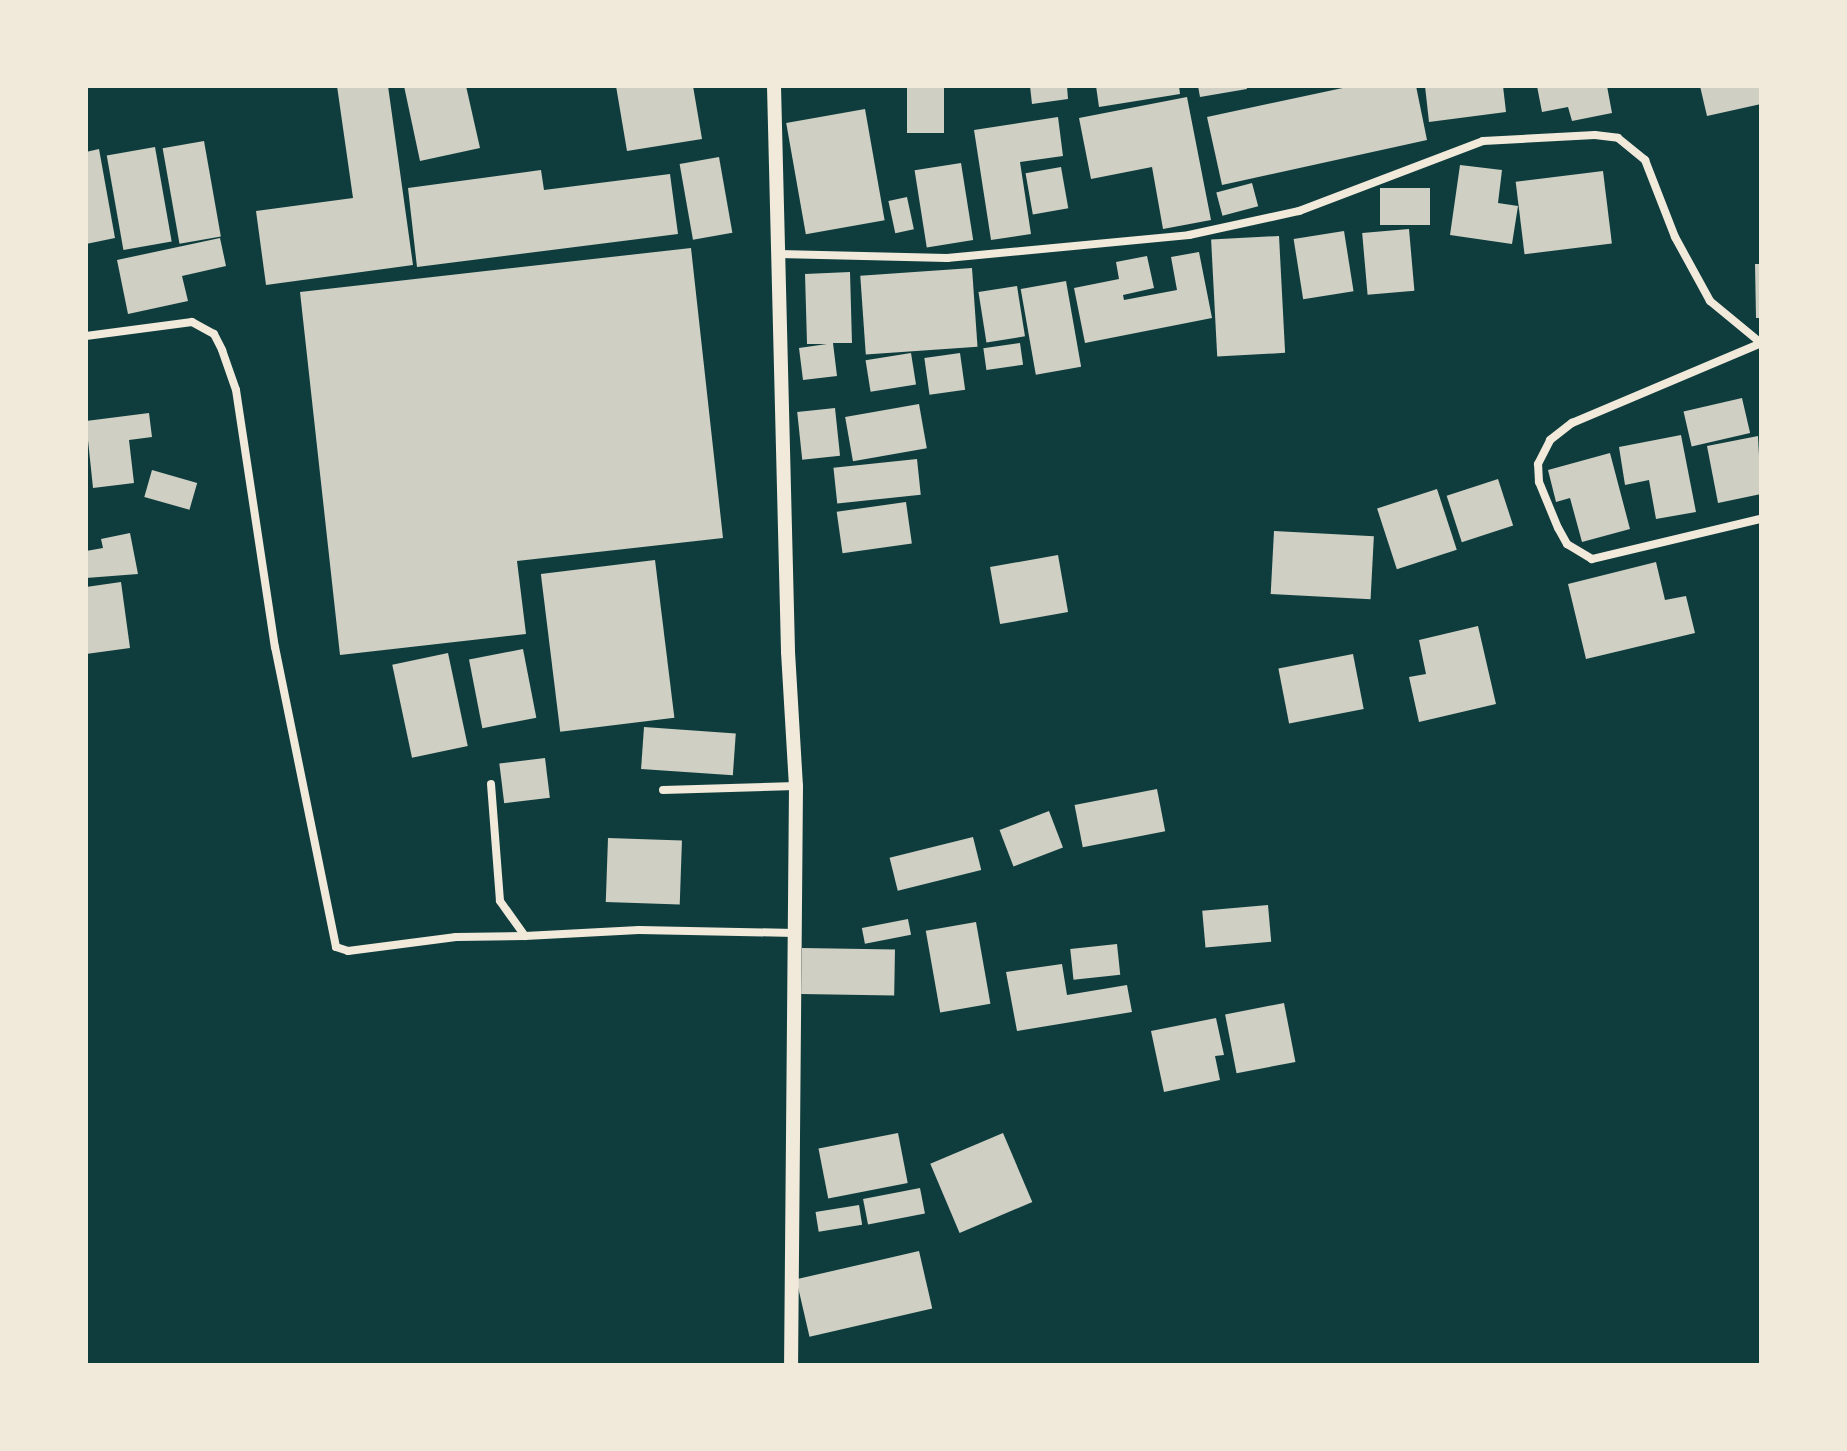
<!DOCTYPE html>
<html>
<head>
<meta charset="utf-8">
<style>
  body { margin:0 }
  #map { position:relative; width:1847px; height:1451px; overflow:hidden; background:#0f3d3e; font-family:Lato,sans-serif }
  div>[style] { position:absolute }
  .building>* { inset:0; background:#cfcfc3; transform-origin:0 0 }
  .minor>* { height:8px; margin:-4px; padding:0 4px; transform-origin:4px; border-radius:4px; background:#f1e9da }
  .tertiary>* { height:14px; margin:-7px; padding:0 7px; transform-origin:7px; border-radius:7px; background:#f1e9da }
  span { translate:-50% -50%; white-space:nowrap; text-align:center; line-height:1.15; -webkit-text-stroke:7px #f1e9da; paint-order:stroke }
  .frame { position:absolute; inset:0; border:88px solid #f1e9da; pointer-events:none }
</style>
</head>
<body>
<div id="map">
  <div class="building">
    <div style="clip-path:polygon(337px 86px,388px 86px,413px 265px,266px 285px,256px 211px,353px 198px)"></div>
    <div style="clip-path:polygon(404px 86px,466px 86px,480px 148px,420px 161px)"></div>
    <div style="clip-path:polygon(616px 86px,693px 86px,702px 139px,627px 151px)"></div>
    <div style="left:907px;top:86px;width:37px;height:47px"></div>
    <div style="clip-path:polygon(1030px 86px,1067px 86px,1068px 99px,1032px 104px)"></div>
    <div style="clip-path:polygon(1096px 86px,1179px 86px,1180px 94px,1099px 107px)"></div>
    <div style="clip-path:polygon(1198px 86px,1246px 86px,1247px 89px,1200px 97px)"></div>
    <div style="clip-path:polygon(1352px 86px,1416px 86px,1427px 140px,1222px 185px,1207px 117px)"></div>
    <div style="clip-path:polygon(1425px 86px,1503px 86px,1506px 112px,1429px 122px)"></div>
    <div style="clip-path:polygon(1537px 86px,1607px 86px,1612px 113px,1572px 121px,1568px 107px,1542px 112px)"></div>
    <div style="clip-path:polygon(1700px 86px,1761px 86px,1761px 104px,1707px 116px)"></div>
    <div style="clip-path:polygon(1187px 97px,1211px 220px,1163px 229px,1152px 167px,1091px 179px,1079px 118px)"></div>
    <div style="left:865px;top:109px;width:113px;height:80px;rotate:80deg"></div>
    <div style="clip-path:polygon(1058px 117px,1063px 156px,1020px 162px,1031px 234px,991px 240px,974px 130px)"></div>
    <div style="left:204px;top:141px;width:97px;height:42px;rotate:80deg"></div>
    <div style="left:155px;top:147px;width:96px;height:49px;rotate:80deg"></div>
    <div style="clip-path:polygon(99px 149px,115px 238px,86px 244px,86px 152px)"></div>
    <div style="left:719px;top:157px;width:77px;height:40px;rotate:80deg"></div>
    <div style="left:961px;top:163px;width:78px;height:47px;rotate:81deg"></div>
    <div style="clip-path:polygon(1460px 165px,1502px 170px,1498px 203px,1518px 206px,1512px 244px,1450px 235px)"></div>
    <div style="left:1061px;top:167px;width:42px;height:36px;rotate:80deg"></div>
    <div style="clip-path:polygon(541px 170px,544px 190px,670px 174px,678px 234px,417px 267px,408px 188px)"></div>
    <div style="left:1603px;top:171px;width:73px;height:88px;rotate:83deg"></div>
    <div style="left:1252px;top:183px;width:24px;height:37px;rotate:75deg"></div>
    <div style="left:1430px;top:188px;width:37px;height:50px;rotate:90deg"></div>
    <div style="left:907px;top:197px;width:33px;height:19px;rotate:78deg"></div>
    <div style="left:1409px;top:229px;width:62px;height:47px;rotate:85deg"></div>
    <div style="left:1344px;top:231px;width:61px;height:51px;rotate:81deg"></div>
    <div style="left:1279px;top:236px;width:117px;height:68px;rotate:87deg"></div>
    <div style="clip-path:polygon(220px 238px,226px 266px,182px 276px,188px 301px,128px 314px,117px 260px)"></div>
    <div style="clip-path:polygon(691px 248px,723px 538px,517px 561px,526px 634px,340px 655px,300px 292px)"></div>
    <div style="clip-path:polygon(1199px 252px,1212px 318px,1085px 343px,1074px 288px,1119px 279px,1116px 262px,1147px 256px,1154px 288px,1123px 295px,1124px 300px,1177px 290px,1171px 257px)"></div>
    <div style="clip-path:polygon(1755px 264px,1761px 264px,1761px 318px,1756px 318px)"></div>
    <div style="left:972px;top:268px;width:79px;height:112px;rotate:86deg"></div>
    <div style="clip-path:polygon(850px 272px,852px 343px,833px 343px,837px 376px,803px 380px,799px 348px,827px 344px,807px 344px,805px 274px)"></div>
    <div style="left:1066px;top:281px;width:87px;height:46px;rotate:80deg"></div>
    <div style="left:1017px;top:286px;width:51px;height:39px;rotate:81deg"></div>
    <div style="left:1020px;top:343px;width:22px;height:37px;rotate:82deg"></div>
    <div style="left:911px;top:353px;width:32px;height:46px;rotate:81deg"></div>
    <div style="left:960px;top:353px;width:37px;height:36px;rotate:82deg"></div>
    <div style="left:1742px;top:398px;width:36px;height:60px;rotate:77deg"></div>
    <div style="left:919px;top:404px;width:45px;height:75px;rotate:80deg"></div>
    <div style="left:835px;top:408px;width:48px;height:38px;rotate:84deg"></div>
    <div style="clip-path:polygon(149px 413px,152px 437px,129px 440px,134px 483px,93px 488px,86px 421px)"></div>
    <div style="clip-path:polygon(1681px 435px,1696px 512px,1656px 519px,1649px 480px,1625px 485px,1619px 447px)"></div>
    <div style="clip-path:polygon(1758px 436px,1761px 494px,1718px 503px,1707px 446px)"></div>
    <div style="clip-path:polygon(1610px 453px,1630px 529px,1582px 542px,1570px 498px,1556px 502px,1548px 470px)"></div>
    <div style="left:917px;top:459px;width:36px;height:84px;rotate:84deg"></div>
    <div style="left:152px;top:470px;width:47px;height:28px;rotate:16deg"></div>
    <div style="left:1498px;top:479px;width:49px;height:54px;rotate:72deg"></div>
    <div style="left:1437px;top:489px;width:64px;height:63px;rotate:72deg"></div>
    <div style="left:906px;top:502px;width:42px;height:70px;rotate:82deg"></div>
    <div style="left:1274px;top:531px;width:100px;height:63px;rotate:3deg"></div>
    <div style="clip-path:polygon(130px 533px,138px 574px,86px 578px,86px 551px,103px 548px,101px 539px)"></div>
    <div style="left:1058px;top:555px;width:58px;height:69px;rotate:80deg"></div>
    <div style="left:655px;top:560px;width:159px;height:115px;rotate:83deg"></div>
    <div style="clip-path:polygon(1656px 562px,1665px 600px,1686px 596px,1695px 633px,1586px 659px,1568px 584px)"></div>
    <div style="clip-path:polygon(121px 582px,130px 648px,86px 654px,86px 587px)"></div>
    <div style="clip-path:polygon(1478px 626px,1496px 704px,1419px 722px,1409px 677px,1426px 674px,1419px 640px)"></div>
    <div style="left:523px;top:649px;width:70px;height:55px;rotate:79deg"></div>
    <div style="left:448px;top:653px;width:95px;height:57px;rotate:78deg"></div>
    <div style="left:1353px;top:654px;width:56px;height:76px;rotate:79deg"></div>
    <div style="left:644px;top:727px;width:92px;height:42px;rotate:4deg"></div>
    <div style="left:545px;top:758px;width:40px;height:46px;rotate:83deg"></div>
    <div style="left:1157px;top:789px;width:43px;height:84px;rotate:79deg"></div>
    <div style="left:1049px;top:811px;width:39px;height:53px;rotate:69deg"></div>
    <div style="left:973px;top:837px;width:34px;height:86px;rotate:76deg"></div>
    <div style="left:608px;top:838px;width:74px;height:64px;rotate:2deg"></div>
    <div style="left:1268px;top:905px;width:37px;height:66px;rotate:85deg"></div>
    <div style="left:908px;top:919px;width:16px;height:47px;rotate:79deg"></div>
    <div style="left:976px;top:922px;width:83px;height:51px;rotate:80deg"></div>
    <div style="left:1117px;top:944px;width:31px;height:47px;rotate:84deg"></div>
    <div style="left:802px;top:948px;width:93px;height:46px;rotate:1deg"></div>
    <div style="clip-path:polygon(1062px 964px,1067px 995px,1127px 985px,1132px 1012px,1017px 1031px,1006px 972px)"></div>
    <div style="left:1284px;top:1003px;width:60px;height:60px;rotate:79deg"></div>
    <div style="clip-path:polygon(1216px 1018px,1224px 1055px,1215px 1056px,1220px 1080px,1164px 1092px,1151px 1031px)"></div>
    <div style="left:898px;top:1133px;width:51px;height:81px;rotate:79deg"></div>
    <div style="left:1003px;top:1133px;width:75px;height:79px;rotate:67deg"></div>
    <div style="left:920px;top:1188px;width:26px;height:58px;rotate:79deg"></div>
    <div style="left:859px;top:1205px;width:20px;height:44px;rotate:81deg"></div>
    <div style="left:919px;top:1251px;width:59px;height:126px;rotate:77deg"></div>
  </div>
  <div class="minor">
    <div style="left:779px;top:254px;width:168px;rotate:1.4deg"></div>
    <div style="left:947px;top:258px;width:243px;rotate:-5.4deg"></div>
    <div style="left:1189px;top:235px;width:113px;rotate:-12.3deg"></div>
    <div style="left:1299px;top:211px;width:197px;rotate:-20.8deg"></div>
    <div style="left:1483px;top:141px;width:112px;rotate:-3.1deg"></div>
    <div style="left:1595px;top:135px;width:23px;rotate:7deg"></div>
    <div style="left:1618px;top:138px;width:35px;rotate:39deg"></div>
    <div style="left:1645px;top:160px;width:83px;rotate:68.7deg"></div>
    <div style="left:1675px;top:237px;width:73px;rotate:61.3deg"></div>
    <div style="left:1710px;top:301px;width:66px;rotate:39.5deg"></div>
    <div style="left:86px;top:336px;width:107px;rotate:-7.5deg"></div>
    <div style="left:192px;top:322px;width:25px;rotate:29deg"></div>
    <div style="left:214px;top:334px;width:18px;rotate:63deg"></div>
    <div style="left:222px;top:350px;width:42px;rotate:70.7deg"></div>
    <div style="left:236px;top:390px;width:260px;rotate:81.4deg"></div>
    <div style="left:275px;top:647px;width:306px;rotate:78.5deg"></div>
    <div style="left:336px;top:947px;width:13px;rotate:18deg"></div>
    <div style="left:348px;top:951px;width:109px;rotate:-7.4deg"></div>
    <div style="left:456px;top:937px;width:69px;rotate:-0.8deg"></div>
    <div style="left:1760px;top:519px;width:173px;rotate:166.6deg"></div>
    <div style="left:1592px;top:559px;width:29px;rotate:-149deg"></div>
    <div style="left:1567px;top:544px;width:18px;rotate:-119deg"></div>
    <div style="left:1558px;top:528px;width:50px;rotate:-112.4deg"></div>
    <div style="left:1539px;top:482px;width:18px;rotate:-93deg"></div>
    <div style="left:1538px;top:464px;width:27px;rotate:-63deg"></div>
    <div style="left:1550px;top:440px;width:28px;rotate:-38deg"></div>
    <div style="left:1572px;top:423px;width:205px;rotate:-22.9deg"></div>
    <div style="left:491px;top:784px;width:117px;rotate:85.6deg"></div>
    <div style="left:500px;top:901px;width:43px;rotate:54.5deg"></div>
    <div style="left:525px;top:936px;width:114px;rotate:-3deg"></div>
    <div style="left:639px;top:930px;width:155px;rotate:1.1deg"></div>
    <div style="left:663px;top:790px;width:133px;rotate:-1.7deg"></div>
  </div>
  <div class="tertiary">
    <div style="left:774px;top:86px;width:566px;rotate:88.58deg"></div>
    <div style="left:788px;top:652px;width:134px;rotate:86.6deg"></div>
    <div style="left:796px;top:786px;width:579px;rotate:90.49deg"></div>
  </div>
  <div class="frame"></div>
</div>
</body>
</html>
